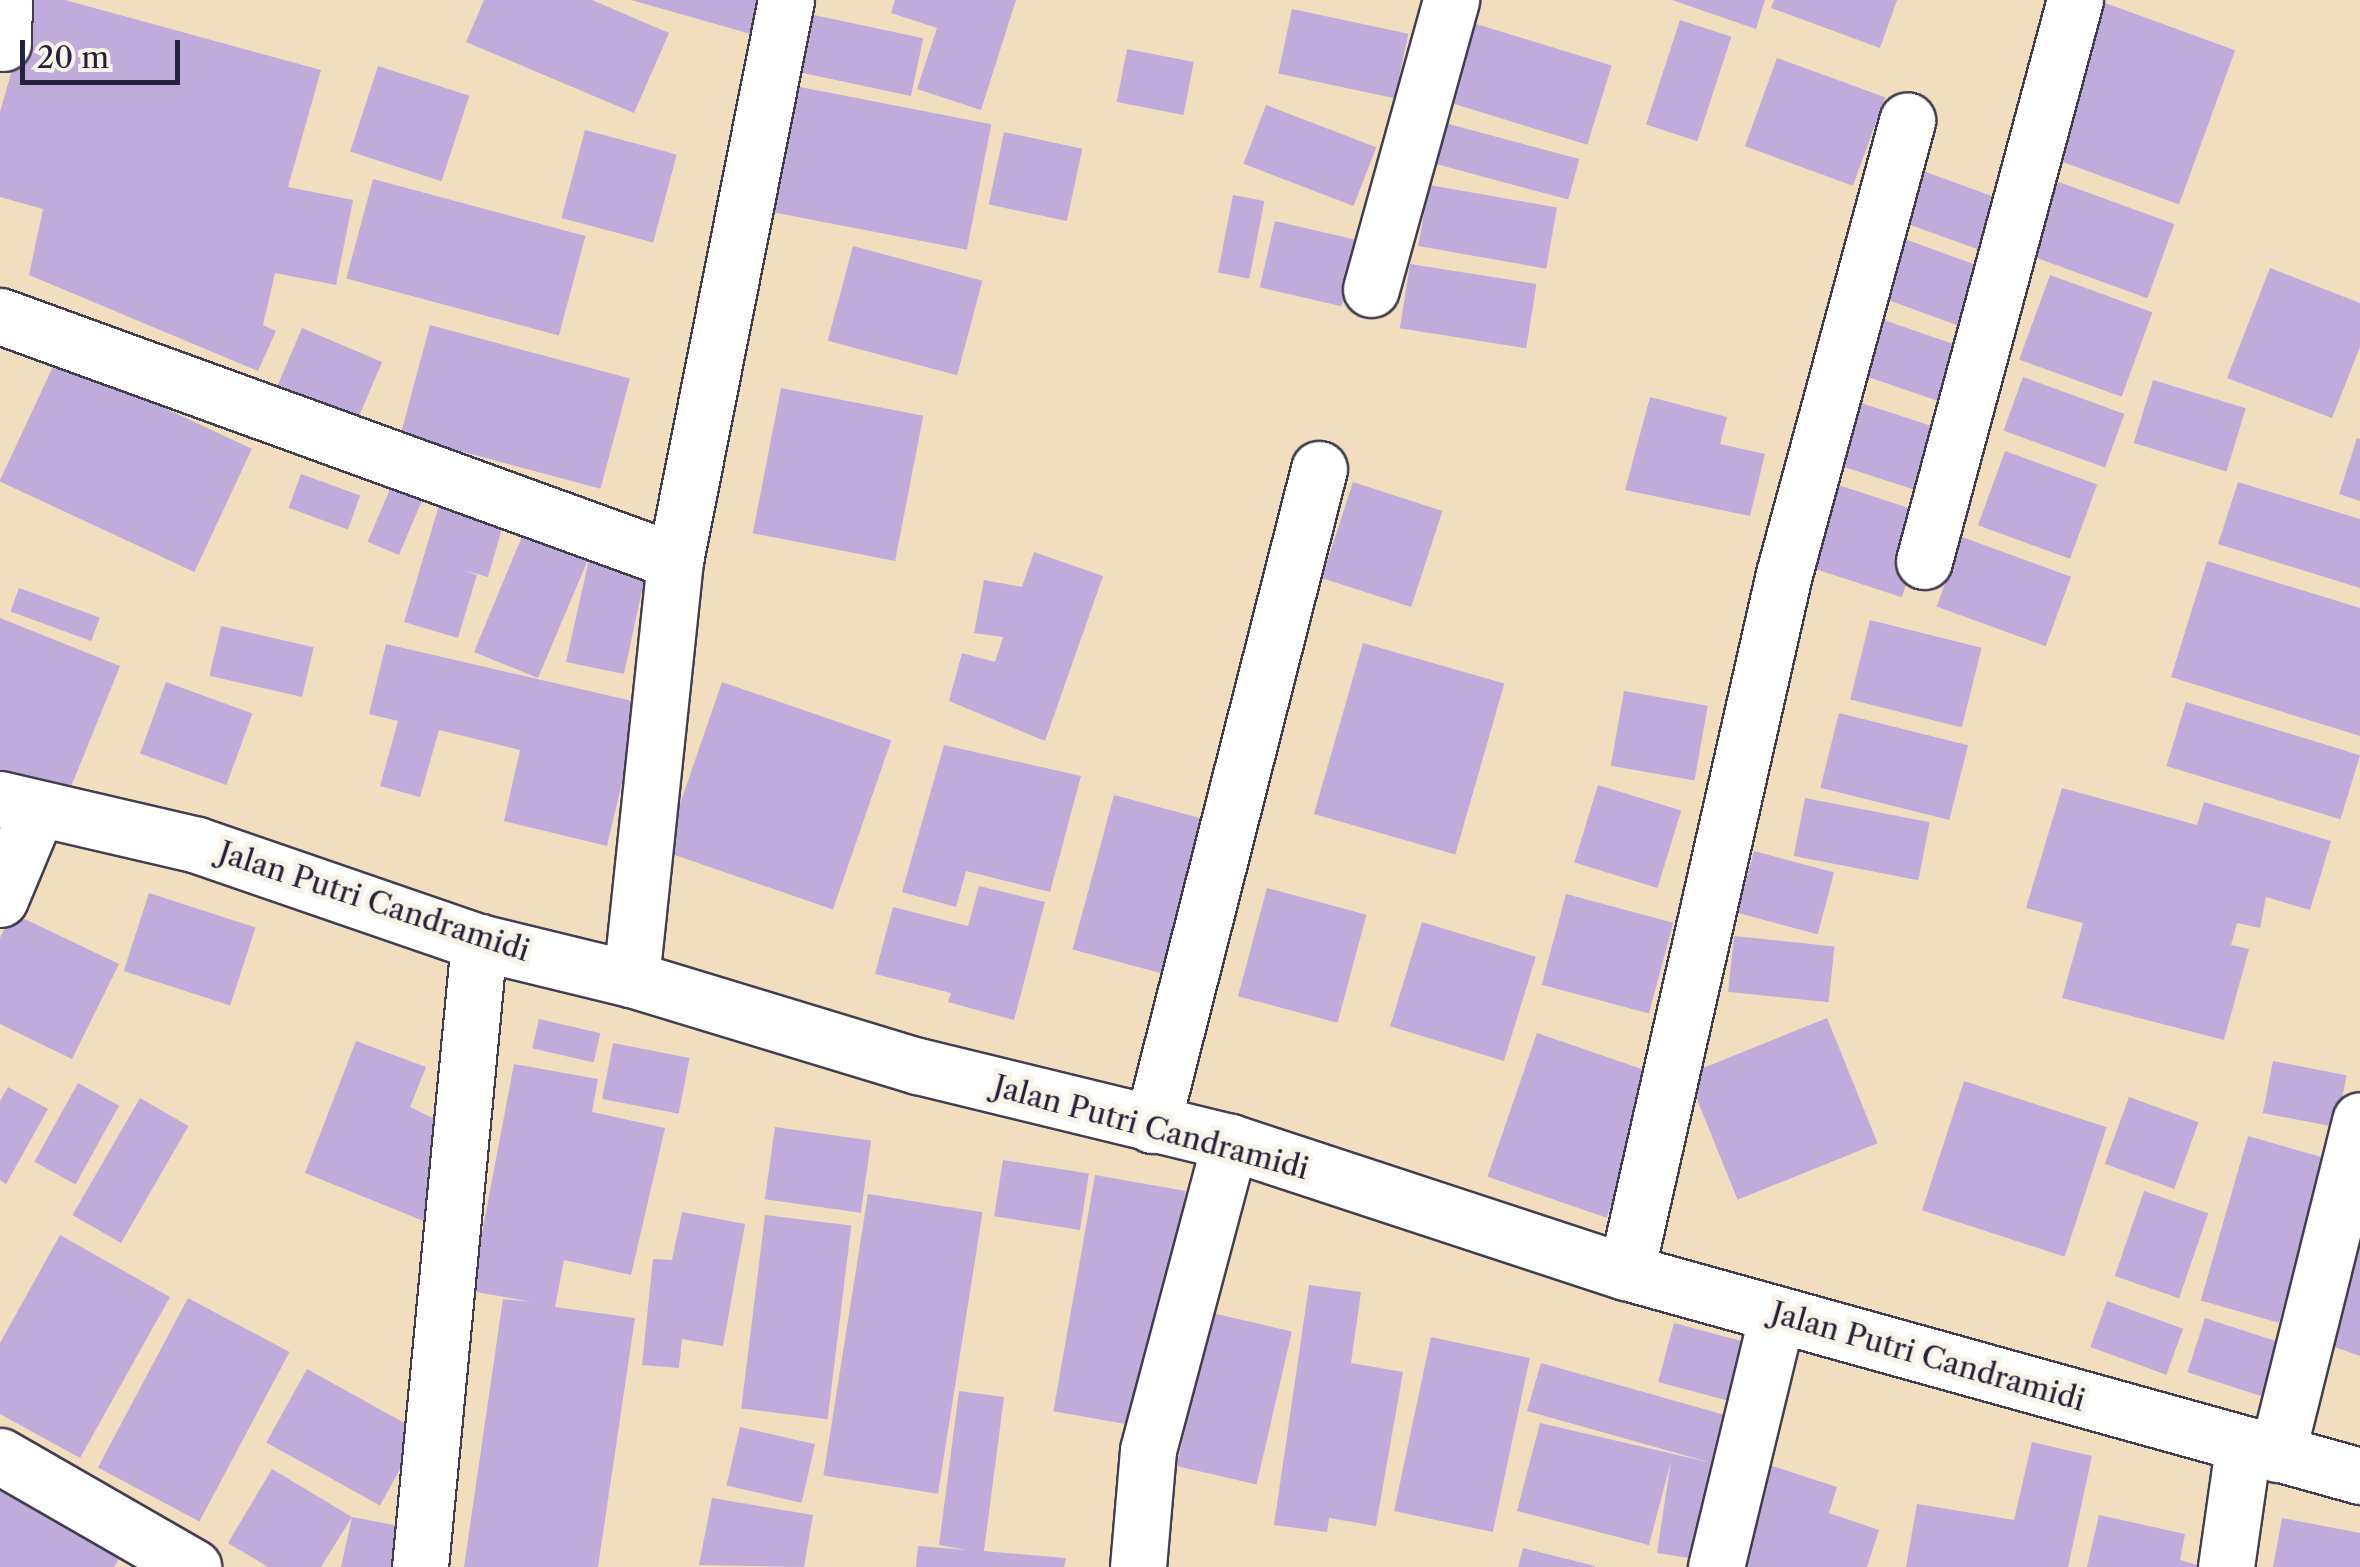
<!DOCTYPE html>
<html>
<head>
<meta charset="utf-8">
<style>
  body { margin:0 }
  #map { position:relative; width:2360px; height:1567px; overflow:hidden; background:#f1debf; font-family:"Libre Caslon Text",serif }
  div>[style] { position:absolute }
  .building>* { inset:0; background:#bfacdb; transform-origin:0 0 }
  .roads { filter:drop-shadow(2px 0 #413e4f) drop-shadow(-2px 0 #413e4f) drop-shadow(0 2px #413e4f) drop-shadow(0 -2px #413e4f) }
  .minor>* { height:55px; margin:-27.5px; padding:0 27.5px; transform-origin:27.5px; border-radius:27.5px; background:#fff }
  span { translate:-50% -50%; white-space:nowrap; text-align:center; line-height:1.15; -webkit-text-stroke:10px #f7f3e8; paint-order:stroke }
  .street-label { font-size:30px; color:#22223b }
  .scale { position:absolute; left:20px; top:40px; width:160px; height:45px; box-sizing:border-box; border:5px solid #22223b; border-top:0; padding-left:12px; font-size:30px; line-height:35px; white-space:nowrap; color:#22223b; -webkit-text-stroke:8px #f7f3e8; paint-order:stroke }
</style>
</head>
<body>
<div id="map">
  <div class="building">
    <div style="clip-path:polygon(32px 0,65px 0,321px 70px,288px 187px,353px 200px,336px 285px,275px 273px,263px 325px,276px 331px,258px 371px,29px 275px,43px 209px,0 197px,0 112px)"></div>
    <div style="clip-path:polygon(484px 0,592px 0,669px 33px,634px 113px,466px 42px)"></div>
    <div style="clip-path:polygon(631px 0,760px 0,751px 34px)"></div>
    <div style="clip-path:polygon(895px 0,1016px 0,981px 110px,917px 89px,937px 28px,891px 13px)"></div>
    <div style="clip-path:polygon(1672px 0,1765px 0,1756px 29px)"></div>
    <div style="clip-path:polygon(1774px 0,1897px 0,1880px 48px,1771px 8px)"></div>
    <div style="left:2097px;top:0;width:147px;height:164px;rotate:20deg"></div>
    <div style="left:1292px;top:9px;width:119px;height:66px;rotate:12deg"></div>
    <div style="left:800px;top:12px;width:126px;height:59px;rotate:12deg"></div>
    <div style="left:1680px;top:20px;width:54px;height:110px;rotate:18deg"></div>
    <div style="left:1473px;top:23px;width:145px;height:83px;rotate:17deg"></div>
    <div style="left:1127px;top:49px;width:68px;height:54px;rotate:11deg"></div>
    <div style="left:1777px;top:58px;width:115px;height:94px;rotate:20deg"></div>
    <div style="left:378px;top:66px;width:96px;height:90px;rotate:18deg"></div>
    <div style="left:795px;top:86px;width:200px;height:128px;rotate:11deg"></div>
    <div style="left:1266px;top:105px;width:118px;height:63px;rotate:21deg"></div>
    <div style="left:1445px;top:123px;width:139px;height:42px;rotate:15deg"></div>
    <div style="left:585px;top:130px;width:95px;height:91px;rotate:15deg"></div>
    <div style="left:1004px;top:132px;width:80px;height:74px;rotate:12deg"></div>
    <div style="left:1915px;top:168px;width:97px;height:55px;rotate:20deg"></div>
    <div style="left:373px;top:179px;width:220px;height:103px;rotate:15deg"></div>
    <div style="left:2056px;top:181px;width:126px;height:79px;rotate:20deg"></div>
    <div style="left:1429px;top:185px;width:130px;height:62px;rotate:10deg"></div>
    <div style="left:1233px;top:195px;width:32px;height:79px;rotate:11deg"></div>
    <div style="left:1275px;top:221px;width:84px;height:68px;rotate:13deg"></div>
    <div style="left:1902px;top:238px;width:95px;height:63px;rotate:20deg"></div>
    <div style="left:853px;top:246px;width:134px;height:98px;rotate:15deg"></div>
    <div style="left:1410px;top:264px;width:128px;height:65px;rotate:9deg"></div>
    <div style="clip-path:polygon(2270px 268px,2360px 303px,2360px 347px,2332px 418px,2227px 378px)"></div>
    <div style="left:2050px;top:275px;width:109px;height:90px;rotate:20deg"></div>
    <div style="left:1878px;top:318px;width:96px;height:59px;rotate:19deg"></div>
    <div style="left:430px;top:325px;width:207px;height:114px;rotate:15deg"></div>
    <div style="left:302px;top:328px;width:87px;height:69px;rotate:23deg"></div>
    <div style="left:57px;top:358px;width:215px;height:136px;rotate:25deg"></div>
    <div style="left:2023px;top:377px;width:108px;height:57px;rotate:20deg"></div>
    <div style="left:2153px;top:380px;width:97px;height:66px;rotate:17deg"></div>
    <div style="left:781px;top:388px;width:145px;height:148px;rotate:11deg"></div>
    <div style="clip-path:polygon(1650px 397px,1727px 417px,1720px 444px,1765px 454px,1750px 516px,1625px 490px)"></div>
    <div style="left:1861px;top:403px;width:80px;height:66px;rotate:18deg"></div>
    <div style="clip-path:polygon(2357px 438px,2360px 439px,2360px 501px,2339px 494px)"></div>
    <div style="left:2005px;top:451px;width:98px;height:79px;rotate:20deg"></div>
    <div style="left:301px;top:474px;width:63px;height:36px;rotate:20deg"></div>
    <div style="left:393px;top:482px;width:34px;height:65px;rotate:23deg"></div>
    <div style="left:1353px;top:482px;width:94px;height:101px;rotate:18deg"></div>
    <div style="left:1829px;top:482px;width:105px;height:87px;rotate:18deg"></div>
    <div style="clip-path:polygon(2238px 482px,2360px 519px,2360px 588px,2218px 544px)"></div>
    <div style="clip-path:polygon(443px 492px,507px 511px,488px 577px,463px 570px,477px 575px,458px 638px,404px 622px)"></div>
    <div style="clip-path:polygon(525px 529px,647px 567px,624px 674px,566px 662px,590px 555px,538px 678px,474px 652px)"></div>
    <div style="left:1962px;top:537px;width:116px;height:74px;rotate:20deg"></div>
    <div style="clip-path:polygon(1034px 552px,1103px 576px,1045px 741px,949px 701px,962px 653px,995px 662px,1003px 637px,974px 633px,984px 580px,1022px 587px)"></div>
    <div style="clip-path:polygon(2207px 561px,2360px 608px,2360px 736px,2171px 677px)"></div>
    <div style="left:19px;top:588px;width:86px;height:25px;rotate:20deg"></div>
    <div style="clip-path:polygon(0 618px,120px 666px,66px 799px,0 773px)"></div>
    <div style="left:1870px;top:620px;width:115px;height:82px;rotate:14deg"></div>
    <div style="left:221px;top:626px;width:95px;height:51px;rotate:13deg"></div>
    <div style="left:1363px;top:643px;width:147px;height:178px;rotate:16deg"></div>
    <div style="clip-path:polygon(386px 644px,641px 703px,607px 846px,504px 821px,520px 750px,439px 730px,420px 797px,380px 786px,398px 721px,369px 714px)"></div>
    <div style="left:166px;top:682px;width:92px;height:76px;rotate:20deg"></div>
    <div style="left:722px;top:682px;width:179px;height:179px;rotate:19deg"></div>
    <div style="left:1624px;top:691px;width:85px;height:76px;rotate:10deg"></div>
    <div style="left:2186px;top:702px;width:182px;height:67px;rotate:17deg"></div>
    <div style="left:1839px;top:713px;width:133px;height:77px;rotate:14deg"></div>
    <div style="clip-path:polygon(944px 745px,1081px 776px,1050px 892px,966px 871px,956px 907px,902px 892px)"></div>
    <div style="left:1598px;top:785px;width:87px;height:81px;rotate:17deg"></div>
    <div style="clip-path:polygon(2062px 788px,2197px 825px,2204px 802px,2331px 841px,2310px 910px,2266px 897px,2260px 928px,2237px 923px,2231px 945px,2249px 949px,2224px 1040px,2062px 998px,2083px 923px,2026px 908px)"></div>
    <div style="left:1114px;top:795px;width:115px;height:160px;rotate:15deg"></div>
    <div style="left:1805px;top:798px;width:127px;height:59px;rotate:11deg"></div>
    <div style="left:1754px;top:851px;width:83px;height:64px;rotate:15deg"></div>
    <div style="clip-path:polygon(979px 886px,1045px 902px,1014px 1020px,948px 1002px,951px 993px,875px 974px,893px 907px,968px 926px)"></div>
    <div style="left:1267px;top:888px;width:103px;height:112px;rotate:15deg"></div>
    <div style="left:149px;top:893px;width:112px;height:82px;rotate:18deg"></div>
    <div style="left:1566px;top:894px;width:111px;height:94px;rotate:15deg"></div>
    <div style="clip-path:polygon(12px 913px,119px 964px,72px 1059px,0 1024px,0 938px)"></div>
    <div style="left:1422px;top:922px;width:119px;height:109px;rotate:17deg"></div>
    <div style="left:1734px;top:936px;width:101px;height:56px;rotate:6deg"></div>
    <div style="left:1827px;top:1018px;width:135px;height:151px;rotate:68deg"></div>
    <div style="left:539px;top:1019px;width:63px;height:30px;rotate:13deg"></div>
    <div style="left:1537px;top:1033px;width:126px;height:152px;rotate:19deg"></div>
    <div style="clip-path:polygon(356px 1041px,426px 1067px,410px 1107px,449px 1126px,426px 1222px,305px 1173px)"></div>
    <div style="left:613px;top:1043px;width:78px;height:57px;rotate:11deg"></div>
    <div style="left:2273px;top:1061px;width:75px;height:53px;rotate:11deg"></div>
    <div style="clip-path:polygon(514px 1064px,598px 1079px,592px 1112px,665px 1128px,631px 1275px,564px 1260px,555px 1307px,635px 1318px,598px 1567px,464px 1567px,503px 1299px,532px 1302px,471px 1291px)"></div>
    <div style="left:1964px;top:1081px;width:150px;height:136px;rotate:18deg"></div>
    <div style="left:78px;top:1083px;width:47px;height:90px;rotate:29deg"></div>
    <div style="clip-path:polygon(8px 1087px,48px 1109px,6px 1184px,0 1180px,0 1101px)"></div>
    <div style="left:2129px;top:1097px;width:74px;height:71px;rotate:20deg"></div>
    <div style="left:140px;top:1098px;width:56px;height:135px;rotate:30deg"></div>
    <div style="left:775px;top:1127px;width:97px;height:73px;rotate:8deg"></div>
    <div style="left:2248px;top:1136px;width:81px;height:171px;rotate:16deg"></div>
    <div style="left:1003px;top:1160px;width:87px;height:57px;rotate:9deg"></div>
    <div style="left:1095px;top:1175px;width:92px;height:240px;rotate:10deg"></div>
    <div style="left:2144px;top:1191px;width:68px;height:90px;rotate:19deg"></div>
    <div style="left:868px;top:1194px;width:116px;height:285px;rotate:9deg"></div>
    <div style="clip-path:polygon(682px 1212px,745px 1224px,723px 1346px,682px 1339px,679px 1368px,642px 1365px,653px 1259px,672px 1260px)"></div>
    <div style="left:765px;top:1215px;width:87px;height:195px;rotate:7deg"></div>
    <div style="clip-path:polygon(60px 1235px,170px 1297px,80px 1458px,0 1414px,0 1343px)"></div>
    <div style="clip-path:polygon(2360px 1246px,2360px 1356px,2323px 1343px)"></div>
    <div style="clip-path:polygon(1309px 1285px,1361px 1292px,1351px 1363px,1403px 1372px,1376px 1526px,1329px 1518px,1327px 1532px,1274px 1525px)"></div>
    <div style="left:188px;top:1298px;width:115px;height:192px;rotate:28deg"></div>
    <div style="left:2107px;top:1301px;width:81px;height:49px;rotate:20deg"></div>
    <div style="left:1212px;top:1313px;width:82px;height:157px;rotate:13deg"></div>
    <div style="left:2205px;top:1318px;width:79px;height:57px;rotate:18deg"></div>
    <div style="left:1674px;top:1323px;width:88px;height:61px;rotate:15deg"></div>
    <div style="left:1431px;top:1337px;width:101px;height:178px;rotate:12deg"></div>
    <div style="clip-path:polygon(1541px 1363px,1725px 1415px,1696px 1559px,1657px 1553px,1671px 1461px,1649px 1545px,1517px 1511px,1540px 1423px,1712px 1463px,1527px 1411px)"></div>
    <div style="left:307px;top:1369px;width:130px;height:84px;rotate:29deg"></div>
    <div style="clip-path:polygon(959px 1391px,1004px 1397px,984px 1551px,1066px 1558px,1064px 1567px,916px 1567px,918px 1546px,967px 1550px,939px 1545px)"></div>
    <div style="left:740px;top:1427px;width:77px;height:60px;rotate:13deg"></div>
    <div style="clip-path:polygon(2032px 1442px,2092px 1456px,2068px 1567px,1906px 1567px,1917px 1504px,2014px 1520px)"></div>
    <div style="clip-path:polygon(1763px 1463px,1837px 1487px,1829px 1513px,1879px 1530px,1867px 1567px,1729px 1567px)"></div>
    <div style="clip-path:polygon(272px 1469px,352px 1517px,321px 1567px,268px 1567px,228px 1543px)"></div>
    <div style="clip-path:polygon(0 1481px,121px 1556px,114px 1567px,0 1567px)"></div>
    <div style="clip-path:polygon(712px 1498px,813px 1515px,804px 1567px,699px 1565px)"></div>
    <div style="clip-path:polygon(2099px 1515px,2185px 1534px,2180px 1560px,2204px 1567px,2087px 1567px)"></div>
    <div style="clip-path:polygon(352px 1517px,415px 1529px,409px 1567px,341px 1567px)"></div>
    <div style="clip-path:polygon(2282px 1518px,2360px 1533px,2360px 1567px,2273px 1567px)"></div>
    <div style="clip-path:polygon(1523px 1548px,1595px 1566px,1595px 1567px,1518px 1567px)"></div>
  </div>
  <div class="roads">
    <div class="minor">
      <div style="left:3px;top:43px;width:43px;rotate:-88.7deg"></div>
      <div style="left:1371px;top:289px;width:300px;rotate:-74.5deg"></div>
      <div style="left:0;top:316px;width:718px;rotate:19.95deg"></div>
      <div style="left:1924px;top:561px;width:581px;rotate:-74.94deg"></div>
      <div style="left:0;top:799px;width:202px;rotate:13.1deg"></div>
      <div style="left:197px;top:845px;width:298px;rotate:19deg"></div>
      <div style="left:479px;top:942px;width:156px;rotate:13.7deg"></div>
      <div style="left:631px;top:979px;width:300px;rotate:16.9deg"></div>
      <div style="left:918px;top:1066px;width:321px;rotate:13.7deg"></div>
      <div style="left:1230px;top:1142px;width:417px;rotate:18.2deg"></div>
      <div style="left:1626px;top:1272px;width:762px;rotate:15.53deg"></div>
      <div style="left:0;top:899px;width:96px;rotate:-67.4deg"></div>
      <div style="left:631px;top:979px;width:420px;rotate:-84deg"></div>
      <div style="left:675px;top:561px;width:572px;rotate:-78.81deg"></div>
      <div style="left:1152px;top:1125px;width:677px;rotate:-75.72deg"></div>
      <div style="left:1626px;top:1272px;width:716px;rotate:-77.25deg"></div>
      <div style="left:1784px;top:574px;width:470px;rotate:-74.8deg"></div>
      <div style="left:2277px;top:1454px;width:344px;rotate:-76deg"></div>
      <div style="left:0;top:1456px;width:223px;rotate:29.9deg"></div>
      <div style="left:420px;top:1567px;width:628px;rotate:-84.61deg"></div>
      <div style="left:1138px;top:1567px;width:117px;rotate:-85.1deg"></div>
      <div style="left:1148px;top:1450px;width:319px;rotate:-75.1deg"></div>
      <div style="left:1716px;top:1567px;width:260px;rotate:-76.4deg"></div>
      <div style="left:2226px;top:1567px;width:121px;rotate:-81.9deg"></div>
    </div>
  </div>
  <div class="street-label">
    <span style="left:374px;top:902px;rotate:18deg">Jalan Putri Candramidi</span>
    <span style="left:1151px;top:1128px;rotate:15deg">Jalan Putri Candramidi</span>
    <span style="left:1928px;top:1357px;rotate:16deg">Jalan Putri Candramidi</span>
  </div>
  <div class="scale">20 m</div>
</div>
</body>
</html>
